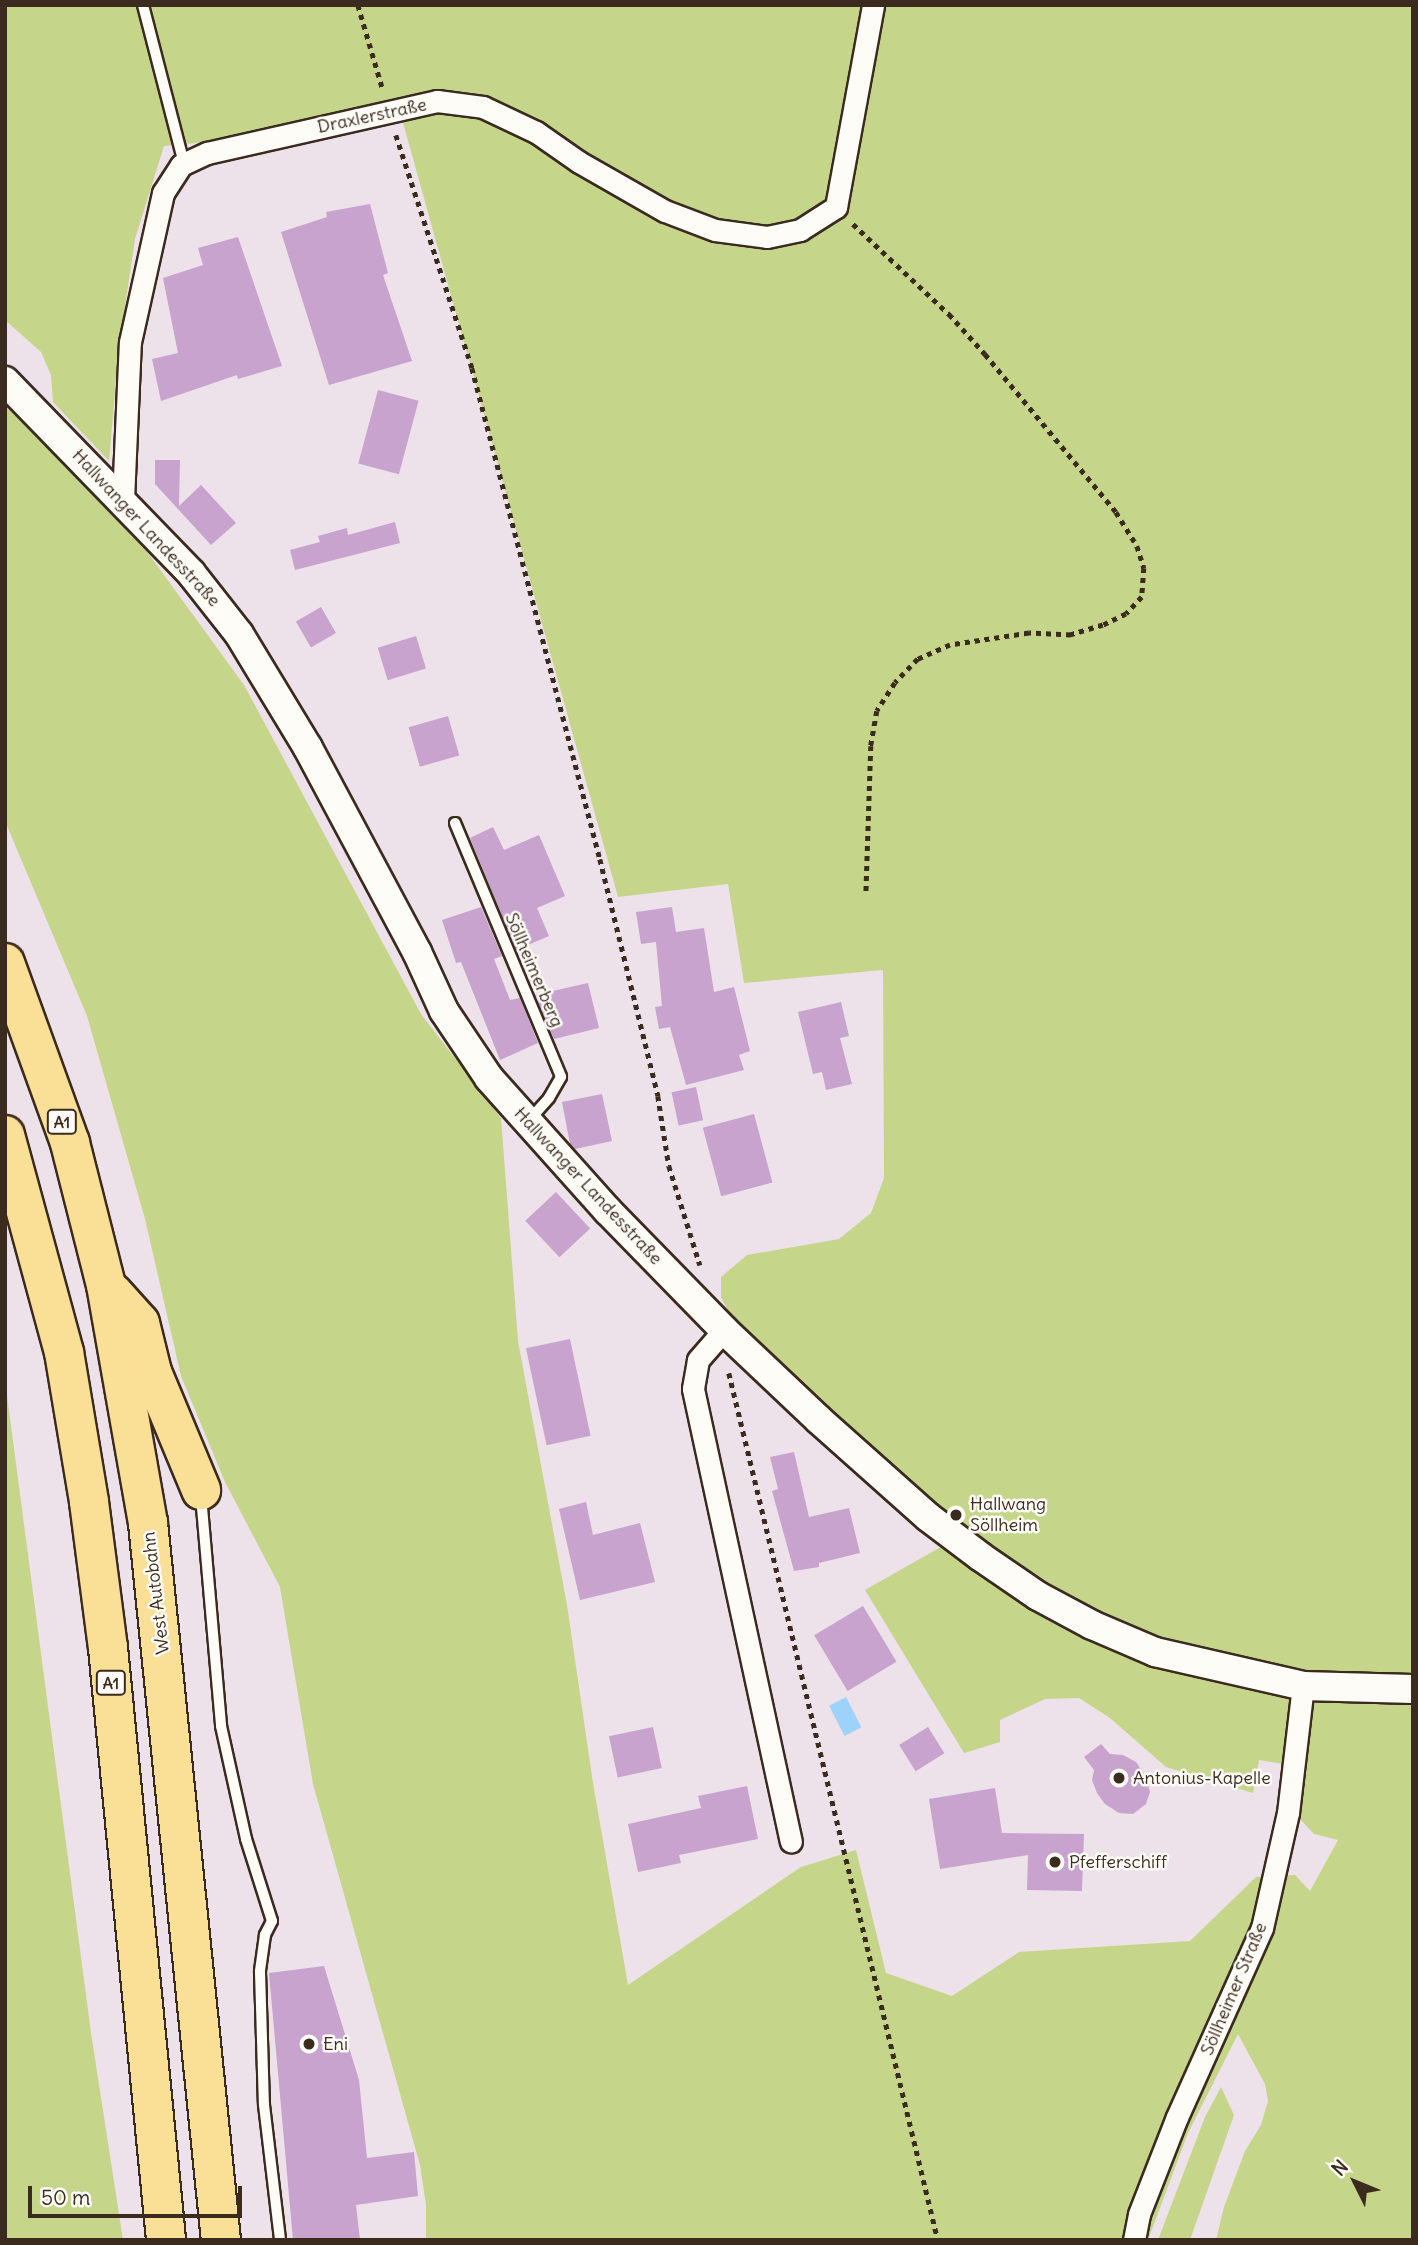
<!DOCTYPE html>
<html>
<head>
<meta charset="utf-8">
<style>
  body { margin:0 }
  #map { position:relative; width:1418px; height:2245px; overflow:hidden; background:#ede1ea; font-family:Delius,sans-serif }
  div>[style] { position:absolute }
  .green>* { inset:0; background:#c5d68b }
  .water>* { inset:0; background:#9dd2fb; transform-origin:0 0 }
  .building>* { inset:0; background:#c7a3cd; transform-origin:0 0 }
  .path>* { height:4.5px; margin-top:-2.25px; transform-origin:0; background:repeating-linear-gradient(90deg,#3b2a1e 0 5px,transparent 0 10px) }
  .roads { filter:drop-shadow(2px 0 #3b2a1e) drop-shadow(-2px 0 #3b2a1e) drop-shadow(0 2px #3b2a1e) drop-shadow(0 -2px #3b2a1e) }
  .service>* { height:10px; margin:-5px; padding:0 5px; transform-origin:5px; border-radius:5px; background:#fdfcf7 }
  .minor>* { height:21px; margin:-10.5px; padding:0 10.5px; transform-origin:10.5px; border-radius:10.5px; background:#fdfcf7 }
  .tertiary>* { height:28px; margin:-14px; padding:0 14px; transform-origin:14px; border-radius:14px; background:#fdfcf7 }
  .motorway>* { height:38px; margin:-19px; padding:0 19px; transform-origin:19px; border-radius:19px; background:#fadf96 }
  .dots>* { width:19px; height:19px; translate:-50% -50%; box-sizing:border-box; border:4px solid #fdfcf7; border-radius:50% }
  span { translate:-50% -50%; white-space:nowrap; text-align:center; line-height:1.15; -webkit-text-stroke:5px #fdfcf7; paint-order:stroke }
  .shield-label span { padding:2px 5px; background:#fdfcf7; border:2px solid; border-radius:5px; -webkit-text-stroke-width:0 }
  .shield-label { font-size:16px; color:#3b2a1e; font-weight:700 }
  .street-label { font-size:18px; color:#3b2a1e }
  .poi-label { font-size:18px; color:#3b2a1e }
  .left { translate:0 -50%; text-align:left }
  .frame { position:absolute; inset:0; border:7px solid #3b2a1e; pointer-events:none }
  .north { position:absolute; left:1320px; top:2147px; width:70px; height:70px; -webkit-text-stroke:5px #fdfcf7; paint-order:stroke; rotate:313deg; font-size:19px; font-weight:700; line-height:28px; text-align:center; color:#3b2a1e }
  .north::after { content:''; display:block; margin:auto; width:24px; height:32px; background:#3b2a1e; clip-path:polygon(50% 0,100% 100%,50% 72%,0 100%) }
  .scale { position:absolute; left:28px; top:2186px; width:214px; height:32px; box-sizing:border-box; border:4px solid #3b2a1e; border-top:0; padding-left:9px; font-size:21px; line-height:24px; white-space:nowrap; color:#3b2a1e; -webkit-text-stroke:5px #fdfcf7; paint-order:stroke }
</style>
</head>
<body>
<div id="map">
  <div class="green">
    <div style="clip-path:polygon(5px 5px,1413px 5px,1413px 2240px,1216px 2240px,1224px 2207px,1245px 2151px,1261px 2125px,1268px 2101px,1265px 2084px,1238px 2034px,1188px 2133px,1148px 2240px,426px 2240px,426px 2205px,420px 2165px,313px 1784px,280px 1587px,225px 1482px,181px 1376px,145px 1219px,87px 1016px,5px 821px,5px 405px,148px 553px,244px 685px,421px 1014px,501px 1118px,518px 1341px,567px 1605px,593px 1783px,628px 1985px,801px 1867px,856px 1850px,886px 1973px,952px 1996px,1019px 1952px,1190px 1941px,1256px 1877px,1295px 1875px,1310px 1891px,1338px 1840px,1314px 1834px,1300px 1819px,1307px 1768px,1259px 1760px,1253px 1793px,1166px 1767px,1110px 1718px,1079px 1698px,1045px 1699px,1000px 1720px,1000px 1742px,964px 1753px,865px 1590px,969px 1531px,851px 1432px,731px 1317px,721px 1297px,721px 1277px,747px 1255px,839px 1239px,871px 1213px,884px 1178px,883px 970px,744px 983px,728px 884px,618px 897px,397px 101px,225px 140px,164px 146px,135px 239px,119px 347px,109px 461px,53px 402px,51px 375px,41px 352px,5px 320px)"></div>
    <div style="clip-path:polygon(5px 1380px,91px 2033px,123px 2240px,5px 2240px)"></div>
    <div style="clip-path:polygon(1221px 2087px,1234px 2115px,1190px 2240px,1158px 2240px,1205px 2117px)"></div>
  </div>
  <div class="water">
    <div style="left:846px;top:1697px;width:34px;height:19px;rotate:63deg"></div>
  </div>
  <div class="building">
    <div style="clip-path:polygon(370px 204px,388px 273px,383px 275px,412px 361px,329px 385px,281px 232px,327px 217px,326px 212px)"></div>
    <div style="clip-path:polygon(238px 237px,282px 366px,238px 379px,237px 375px,161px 401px,152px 359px,178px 353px,163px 278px,203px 265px,198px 248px)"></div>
    <div style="left:378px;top:390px;width:42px;height:76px;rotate:15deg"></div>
    <div style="clip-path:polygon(155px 460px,180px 460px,179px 506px,201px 485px,236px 523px,211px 545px,155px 484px)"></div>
    <div style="clip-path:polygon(395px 522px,400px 543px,295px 570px,290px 550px,320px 542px,318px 536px,347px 528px,348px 535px)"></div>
    <div style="left:321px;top:607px;width:30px;height:29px;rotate:60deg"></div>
    <div style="left:416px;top:636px;width:34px;height:40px;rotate:73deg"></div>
    <div style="left:448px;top:716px;width:41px;height:41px;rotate:74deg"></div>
    <div style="clip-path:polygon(493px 827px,504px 850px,539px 835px,565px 896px,537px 908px,549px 936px,516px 950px,470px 838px)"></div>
    <div style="clip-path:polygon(481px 907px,502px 956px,494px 959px,510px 1000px,520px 998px,538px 1043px,500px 1060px,461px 962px,456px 963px,442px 920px)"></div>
    <div style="clip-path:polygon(672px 907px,676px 932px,704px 928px,714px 992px,734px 987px,750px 1051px,739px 1055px,744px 1070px,686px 1085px,670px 1027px,659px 1029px,655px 1007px,662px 1006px,656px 942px,641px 944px,636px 912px)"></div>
    <div style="clip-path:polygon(588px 983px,599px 1028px,554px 1039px,535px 995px)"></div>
    <div style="clip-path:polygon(841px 1002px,849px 1036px,840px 1038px,852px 1084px,826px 1090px,822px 1072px,813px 1074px,798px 1012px)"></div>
    <div style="left:696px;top:1087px;width:34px;height:25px;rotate:78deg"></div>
    <div style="clip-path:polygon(602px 1094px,612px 1141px,575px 1149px,570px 1144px,562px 1102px)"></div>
    <div style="left:754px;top:1114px;width:71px;height:53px;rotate:75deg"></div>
    <div style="left:556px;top:1192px;width:50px;height:42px;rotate:47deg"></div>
    <div style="left:570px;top:1339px;width:99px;height:45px;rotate:78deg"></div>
    <div style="clip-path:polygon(794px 1452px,809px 1517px,849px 1508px,860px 1553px,819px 1563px,819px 1567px,794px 1571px,772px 1491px,778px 1489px,770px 1457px)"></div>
    <div style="clip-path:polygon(586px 1502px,593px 1535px,640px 1523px,655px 1582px,580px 1600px,559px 1509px)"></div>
    <div style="left:863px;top:1606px;width:65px;height:57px;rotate:59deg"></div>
    <div style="left:653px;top:1727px;width:42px;height:45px;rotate:78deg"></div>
    <div style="left:928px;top:1727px;width:31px;height:34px;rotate:58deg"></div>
    <div style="clip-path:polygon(1101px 1744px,1110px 1754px,1123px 1755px,1136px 1762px,1146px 1777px,1150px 1792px,1146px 1804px,1133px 1814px,1119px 1813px,1105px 1804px,1097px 1793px,1092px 1780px,1094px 1770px,1084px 1757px)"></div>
    <div style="clip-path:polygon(747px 1786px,758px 1839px,679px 1855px,681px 1863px,638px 1872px,628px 1824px,701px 1808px,698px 1796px)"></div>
    <div style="clip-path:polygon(995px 1788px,1002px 1833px,1084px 1834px,1082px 1891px,1027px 1890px,1028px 1855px,940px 1869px,929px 1799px)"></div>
    <div style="clip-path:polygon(324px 1966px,359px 2080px,367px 2158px,414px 2152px,418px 2196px,356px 2205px,360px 2240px,293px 2240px,269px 1973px)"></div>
  </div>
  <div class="path">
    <div style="left:358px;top:5px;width:89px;rotate:73.6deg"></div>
    <div style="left:396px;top:135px;width:245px;rotate:71.9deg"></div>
    <div style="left:472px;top:368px;width:507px;rotate:75.39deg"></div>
    <div style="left:600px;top:859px;width:244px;rotate:76.2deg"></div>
    <div style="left:658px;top:1096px;width:71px;rotate:81.1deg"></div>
    <div style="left:669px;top:1166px;width:104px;rotate:72.6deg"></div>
    <div style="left:853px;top:224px;width:132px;rotate:43.2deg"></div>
    <div style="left:949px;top:314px;width:54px;rotate:48deg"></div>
    <div style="left:985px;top:354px;width:205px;rotate:50.3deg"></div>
    <div style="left:1116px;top:512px;width:40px;rotate:58deg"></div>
    <div style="left:1137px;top:546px;width:23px;rotate:72deg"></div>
    <div style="left:1144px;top:568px;width:29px;rotate:94deg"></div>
    <div style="left:1142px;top:597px;width:23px;rotate:133deg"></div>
    <div style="left:1126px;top:614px;width:25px;rotate:154deg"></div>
    <div style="left:1103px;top:625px;width:34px;rotate:163deg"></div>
    <div style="left:1071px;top:635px;width:42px;rotate:-177.3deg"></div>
    <div style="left:1029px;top:633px;width:80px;rotate:171.4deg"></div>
    <div style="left:950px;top:645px;width:35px;rotate:156deg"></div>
    <div style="left:918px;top:659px;width:33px;rotate:134deg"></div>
    <div style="left:895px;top:683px;width:33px;rotate:123deg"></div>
    <div style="left:877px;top:711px;width:36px;rotate:100deg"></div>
    <div style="left:871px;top:746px;width:147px;rotate:91.9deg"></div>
    <div style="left:729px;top:1373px;width:892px;rotate:76.45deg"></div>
  </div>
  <div class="roads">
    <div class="service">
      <div style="left:143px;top:5px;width:163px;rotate:75.5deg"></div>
      <div style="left:455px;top:823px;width:275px;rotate:67.3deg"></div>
      <div style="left:561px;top:1077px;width:24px;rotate:120deg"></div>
      <div style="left:549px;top:1098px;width:30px;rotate:132deg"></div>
      <div style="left:201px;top:1496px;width:231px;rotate:85deg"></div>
      <div style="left:221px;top:1726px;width:116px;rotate:77.5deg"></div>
      <div style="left:246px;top:1839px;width:86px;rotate:72.4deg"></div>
      <div style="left:272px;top:1921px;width:16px;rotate:117deg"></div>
      <div style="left:265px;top:1935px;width:37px;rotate:98deg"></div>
      <div style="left:260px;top:1972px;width:133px;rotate:88.3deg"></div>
      <div style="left:264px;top:2105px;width:136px;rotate:83.2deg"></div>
    </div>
    <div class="minor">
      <div style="left:123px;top:500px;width:158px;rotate:-87.5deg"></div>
      <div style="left:130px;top:342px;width:153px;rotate:-77.5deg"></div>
      <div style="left:163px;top:193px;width:33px;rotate:-57deg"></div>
      <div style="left:181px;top:165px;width:29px;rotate:-25deg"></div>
      <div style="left:207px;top:153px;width:236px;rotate:-12.7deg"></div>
      <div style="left:437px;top:101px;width:46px;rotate:7.4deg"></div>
      <div style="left:483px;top:107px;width:59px;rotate:25.3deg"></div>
      <div style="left:536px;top:132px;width:52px;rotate:34.9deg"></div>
      <div style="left:579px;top:162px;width:99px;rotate:29.7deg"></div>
      <div style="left:665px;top:211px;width:53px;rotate:20.8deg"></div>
      <div style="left:715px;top:230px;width:52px;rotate:7.7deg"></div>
      <div style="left:767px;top:237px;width:34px;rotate:-12deg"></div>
      <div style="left:800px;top:230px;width:43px;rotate:-32.6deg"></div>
      <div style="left:836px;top:207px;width:205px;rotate:-79.6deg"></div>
      <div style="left:724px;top:1330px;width:40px;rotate:131deg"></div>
      <div style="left:698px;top:1360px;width:29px;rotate:100deg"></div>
      <div style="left:693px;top:1389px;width:463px;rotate:77.8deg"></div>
      <div style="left:1134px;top:2240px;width:26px;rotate:-79deg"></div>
      <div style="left:1139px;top:2214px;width:104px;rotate:-68.6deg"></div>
      <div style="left:1177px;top:2117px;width:207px;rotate:-65.8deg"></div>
      <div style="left:1262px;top:1928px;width:118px;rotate:-77.3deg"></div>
      <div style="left:1288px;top:1813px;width:128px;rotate:-83.3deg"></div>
    </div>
    <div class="tertiary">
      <div style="left:5px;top:381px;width:267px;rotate:45.9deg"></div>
      <div style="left:191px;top:573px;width:78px;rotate:51.8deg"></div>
      <div style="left:239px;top:634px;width:133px;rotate:58.8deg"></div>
      <div style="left:308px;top:748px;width:231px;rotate:61.9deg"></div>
      <div style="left:417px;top:952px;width:65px;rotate:65.4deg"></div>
      <div style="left:444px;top:1011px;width:81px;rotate:56.1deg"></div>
      <div style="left:489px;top:1078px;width:178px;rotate:48.2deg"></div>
      <div style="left:608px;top:1211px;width:166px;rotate:45.7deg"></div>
      <div style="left:724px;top:1330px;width:129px;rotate:43.4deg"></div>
      <div style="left:818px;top:1419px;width:147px;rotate:41.7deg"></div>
      <div style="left:928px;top:1517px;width:66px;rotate:37deg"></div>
      <div style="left:981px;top:1557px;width:69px;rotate:34.4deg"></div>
      <div style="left:1038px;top:1596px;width:61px;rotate:28.2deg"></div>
      <div style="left:1092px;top:1625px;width:69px;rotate:23.2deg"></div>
      <div style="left:1155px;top:1652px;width:152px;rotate:12.9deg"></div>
      <div style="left:1303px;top:1686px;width:110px;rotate:1.6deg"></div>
    </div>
    <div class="motorway">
      <div style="left:5px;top:963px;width:191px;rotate:70.1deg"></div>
      <div style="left:70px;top:1143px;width:146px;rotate:75.8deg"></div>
      <div style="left:106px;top:1285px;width:242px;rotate:80deg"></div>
      <div style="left:148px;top:1523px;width:721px;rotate:84.19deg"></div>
      <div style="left:5px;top:1135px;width:225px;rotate:74.8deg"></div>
      <div style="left:64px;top:1352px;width:152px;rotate:80.5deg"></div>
      <div style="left:89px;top:1502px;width:147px;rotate:82.6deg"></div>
      <div style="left:108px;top:1648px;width:595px;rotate:84.4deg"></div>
      <div style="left:113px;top:1293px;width:40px;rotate:48deg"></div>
      <div style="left:140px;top:1323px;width:50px;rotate:76.2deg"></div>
      <div style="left:152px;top:1372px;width:128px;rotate:67.4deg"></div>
    </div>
  </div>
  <div class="dots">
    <div style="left:956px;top:1515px;background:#3b2a1e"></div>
    <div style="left:1119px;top:1778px;background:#3b2a1e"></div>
    <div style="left:1055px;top:1862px;background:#3b2a1e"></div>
    <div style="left:309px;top:2044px;background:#3b2a1e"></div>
  </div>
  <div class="shield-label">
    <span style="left:62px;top:1122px">A1</span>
    <span style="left:111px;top:1683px">A1</span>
  </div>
  <div class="street-label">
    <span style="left:372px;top:116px;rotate:-12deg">Draxlerstraße</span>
    <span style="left:146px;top:528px;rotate:47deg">Hallwanger Landesstraße</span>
    <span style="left:534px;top:970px;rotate:67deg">Söllheimerberg</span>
    <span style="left:588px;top:1186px;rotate:47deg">Hallwanger Landesstraße</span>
    <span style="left:156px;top:1593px;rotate:-97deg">West Autobahn</span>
    <span style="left:1234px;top:1989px;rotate:-67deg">Söllheimer Straße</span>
  </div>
  <div class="poi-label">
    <span class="left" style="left:970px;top:1515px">Hallwang<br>Söllheim</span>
    <span class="left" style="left:1133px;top:1778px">Antonius-Kapelle</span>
    <span class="left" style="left:1069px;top:1862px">Pfefferschiff</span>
    <span class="left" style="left:323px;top:2044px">Eni</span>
  </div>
  <div class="frame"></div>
  <div class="north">N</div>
  <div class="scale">50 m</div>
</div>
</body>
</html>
